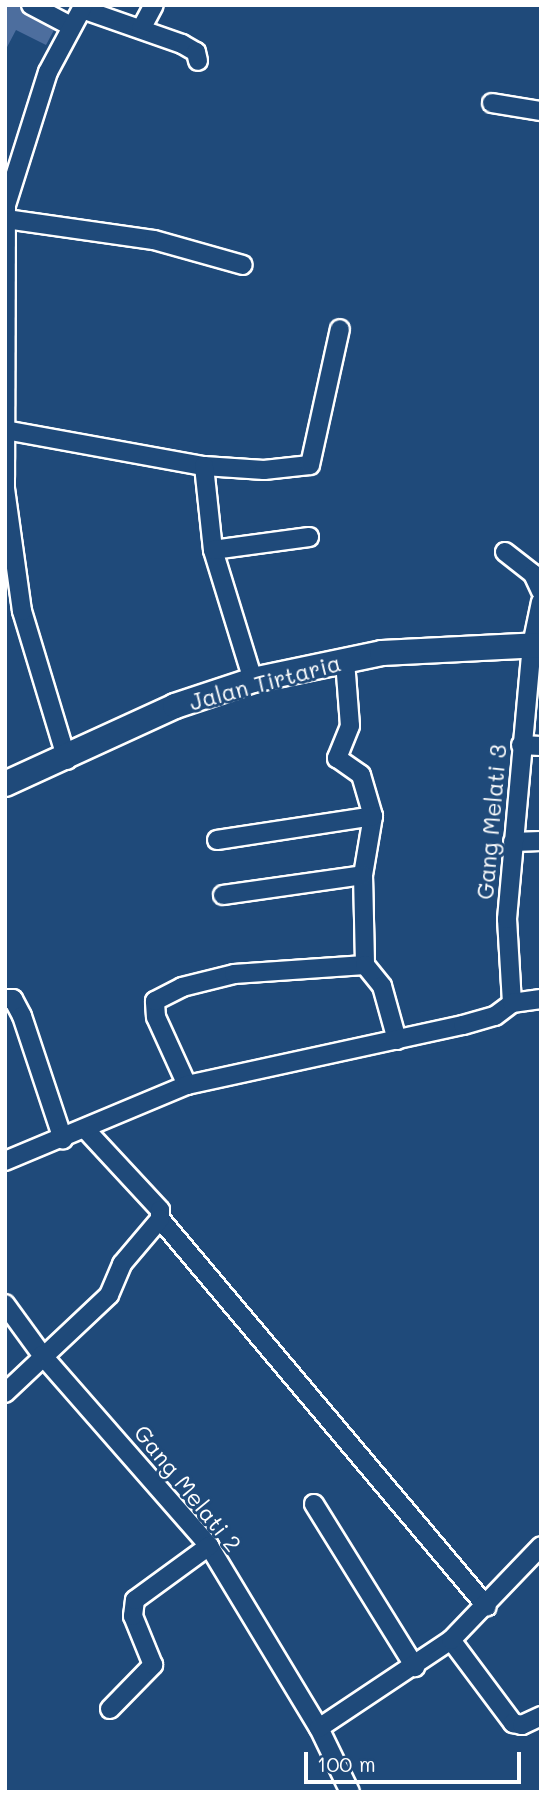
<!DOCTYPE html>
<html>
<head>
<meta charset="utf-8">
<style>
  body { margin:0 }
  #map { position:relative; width:546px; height:1797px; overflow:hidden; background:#1f4a7a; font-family:Mali,sans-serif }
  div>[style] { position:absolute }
  .building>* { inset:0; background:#4d6e9e }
  .roads { filter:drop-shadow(2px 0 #fff) drop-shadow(-2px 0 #fff) drop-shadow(0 2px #fff) drop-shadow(0 -2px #fff) }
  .street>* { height:18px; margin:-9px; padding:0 9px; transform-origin:9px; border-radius:9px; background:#1f4a7a }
  .secondary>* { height:24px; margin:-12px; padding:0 12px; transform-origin:12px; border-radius:12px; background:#1f4a7a }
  span { translate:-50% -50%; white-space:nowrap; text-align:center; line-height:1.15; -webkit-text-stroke:6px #1f4a7a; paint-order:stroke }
  .street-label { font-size:23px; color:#fff }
  .frame { position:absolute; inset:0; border:7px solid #fff; pointer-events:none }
  .scale { position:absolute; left:304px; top:1752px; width:217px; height:32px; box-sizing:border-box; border:4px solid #fff; border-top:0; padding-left:9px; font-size:21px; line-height:24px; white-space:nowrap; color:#fff; -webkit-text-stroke:5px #1f4a7a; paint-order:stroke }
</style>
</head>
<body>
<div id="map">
  <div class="building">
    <div style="clip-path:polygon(5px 5px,20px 5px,25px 15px,54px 30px,46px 45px,16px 30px,5px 51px)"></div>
  </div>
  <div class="roads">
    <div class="street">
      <div style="left:31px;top:5px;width:45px;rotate:27.7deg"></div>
      <div style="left:82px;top:9px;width:106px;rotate:19.3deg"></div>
      <div style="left:182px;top:44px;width:16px;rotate:30deg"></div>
      <div style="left:196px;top:52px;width:9px;rotate:77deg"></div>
      <div style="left:141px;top:29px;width:27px;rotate:-62deg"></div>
      <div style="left:492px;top:103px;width:50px;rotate:9.3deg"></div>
      <div style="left:6px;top:219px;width:149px;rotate:8.1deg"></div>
      <div style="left:154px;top:240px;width:92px;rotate:15.7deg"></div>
      <div style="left:5px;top:430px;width:202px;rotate:10.3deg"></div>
      <div style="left:204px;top:466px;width:60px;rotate:3.8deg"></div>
      <div style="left:264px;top:470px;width:46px;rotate:-6.2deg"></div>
      <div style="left:310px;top:465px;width:139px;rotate:-77.6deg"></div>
      <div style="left:204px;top:466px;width:84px;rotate:83.9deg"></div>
      <div style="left:213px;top:550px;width:136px;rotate:72.9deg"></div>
      <div style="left:213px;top:550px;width:97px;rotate:-7.7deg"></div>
      <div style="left:505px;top:552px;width:36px;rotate:38deg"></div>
      <div style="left:533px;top:574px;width:19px;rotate:65deg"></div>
      <div style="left:345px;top:661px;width:65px;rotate:85.6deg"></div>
      <div style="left:350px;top:726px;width:35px;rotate:112deg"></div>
      <div style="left:337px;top:758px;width:29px;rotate:35deg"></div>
      <div style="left:361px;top:775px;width:43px;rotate:73.7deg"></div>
      <div style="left:373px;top:816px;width:60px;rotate:99.6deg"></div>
      <div style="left:363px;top:875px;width:90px;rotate:88.7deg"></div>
      <div style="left:521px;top:745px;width:20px;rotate:3deg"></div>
      <div style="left:67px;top:760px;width:156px;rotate:-106.8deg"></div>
      <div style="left:22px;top:611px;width:123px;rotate:-97.9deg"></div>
      <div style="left:5px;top:489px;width:284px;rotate:-89.8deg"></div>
      <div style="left:6px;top:205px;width:139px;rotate:-72.5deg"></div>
      <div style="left:48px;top:72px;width:76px;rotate:-61.8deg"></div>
      <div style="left:217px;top:840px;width:158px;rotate:-8.7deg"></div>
      <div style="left:513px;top:842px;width:28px;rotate:-2deg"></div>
      <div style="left:223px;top:895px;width:141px;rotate:-8.1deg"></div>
      <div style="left:5px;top:999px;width:8px"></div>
      <div style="left:13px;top:999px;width:19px;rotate:62deg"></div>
      <div style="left:22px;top:1016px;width:130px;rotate:71.6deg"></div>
      <div style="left:512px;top:1003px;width:84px;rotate:-93.4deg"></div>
      <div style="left:507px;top:919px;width:275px;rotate:-84.8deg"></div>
      <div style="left:532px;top:645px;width:44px;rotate:-78.2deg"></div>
      <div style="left:187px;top:1085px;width:75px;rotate:-114.5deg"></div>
      <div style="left:156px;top:1017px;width:16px;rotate:-94deg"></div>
      <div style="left:155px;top:1001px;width:30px;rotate:-27deg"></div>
      <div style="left:182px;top:987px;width:54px;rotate:-14deg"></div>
      <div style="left:234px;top:974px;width:131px;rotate:-3.9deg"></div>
      <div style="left:365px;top:965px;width:27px;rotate:51deg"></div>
      <div style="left:382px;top:986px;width:56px;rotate:74.5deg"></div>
      <div style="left:86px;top:1130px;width:109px;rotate:47.2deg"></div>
      <div style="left:160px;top:1210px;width:9px;rotate:90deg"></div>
      <div style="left:160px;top:1219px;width:507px;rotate:49.88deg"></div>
      <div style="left:5px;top:1161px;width:197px;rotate:-22.7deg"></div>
      <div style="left:187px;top:1085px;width:282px;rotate:-12.3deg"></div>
      <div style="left:463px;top:1025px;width:33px;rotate:-16deg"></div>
      <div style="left:495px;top:1016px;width:21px;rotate:-37deg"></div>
      <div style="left:512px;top:1003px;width:29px;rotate:-8deg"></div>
      <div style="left:5px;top:1304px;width:63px;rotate:54deg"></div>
      <div style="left:42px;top:1355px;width:254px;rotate:48.8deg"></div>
      <div style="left:209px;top:1546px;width:213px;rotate:58.9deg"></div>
      <div style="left:319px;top:1728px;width:71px;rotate:64.2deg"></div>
      <div style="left:5px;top:1393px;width:143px;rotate:-43.3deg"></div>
      <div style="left:109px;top:1295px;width:34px;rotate:-67deg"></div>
      <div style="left:122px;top:1264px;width:59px;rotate:-49.8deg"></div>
      <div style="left:314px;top:1504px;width:192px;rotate:58.2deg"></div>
      <div style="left:451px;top:1640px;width:104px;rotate:53.2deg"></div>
      <div style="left:513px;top:1723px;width:9px;rotate:13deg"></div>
      <div style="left:522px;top:1725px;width:21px;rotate:-25deg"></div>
      <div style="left:110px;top:1709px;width:62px;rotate:-45.7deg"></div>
      <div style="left:153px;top:1665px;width:53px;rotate:-112.2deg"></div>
      <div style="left:133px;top:1616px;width:16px;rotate:-83deg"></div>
      <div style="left:135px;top:1600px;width:92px;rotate:-36.1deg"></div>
      <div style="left:319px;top:1728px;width:159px;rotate:-33.7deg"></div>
      <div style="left:451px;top:1640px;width:130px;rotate:-46.2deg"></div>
    </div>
    <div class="secondary">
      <div style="left:5px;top:784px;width:187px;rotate:-24.6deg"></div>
      <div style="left:175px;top:706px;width:82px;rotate:-18.4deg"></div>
      <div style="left:253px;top:680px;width:132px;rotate:-11.8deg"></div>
      <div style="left:382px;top:653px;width:159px;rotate:-2.9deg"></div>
    </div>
  </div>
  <div class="street-label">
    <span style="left:265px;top:682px;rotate:-15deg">Jalan Tirtaria</span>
    <span style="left:491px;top:822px;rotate:-85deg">Gang Melati 3</span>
    <span style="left:188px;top:1488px;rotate:51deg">Gang Melati 2</span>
  </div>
  <div class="frame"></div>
  <div class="scale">100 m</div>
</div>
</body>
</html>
